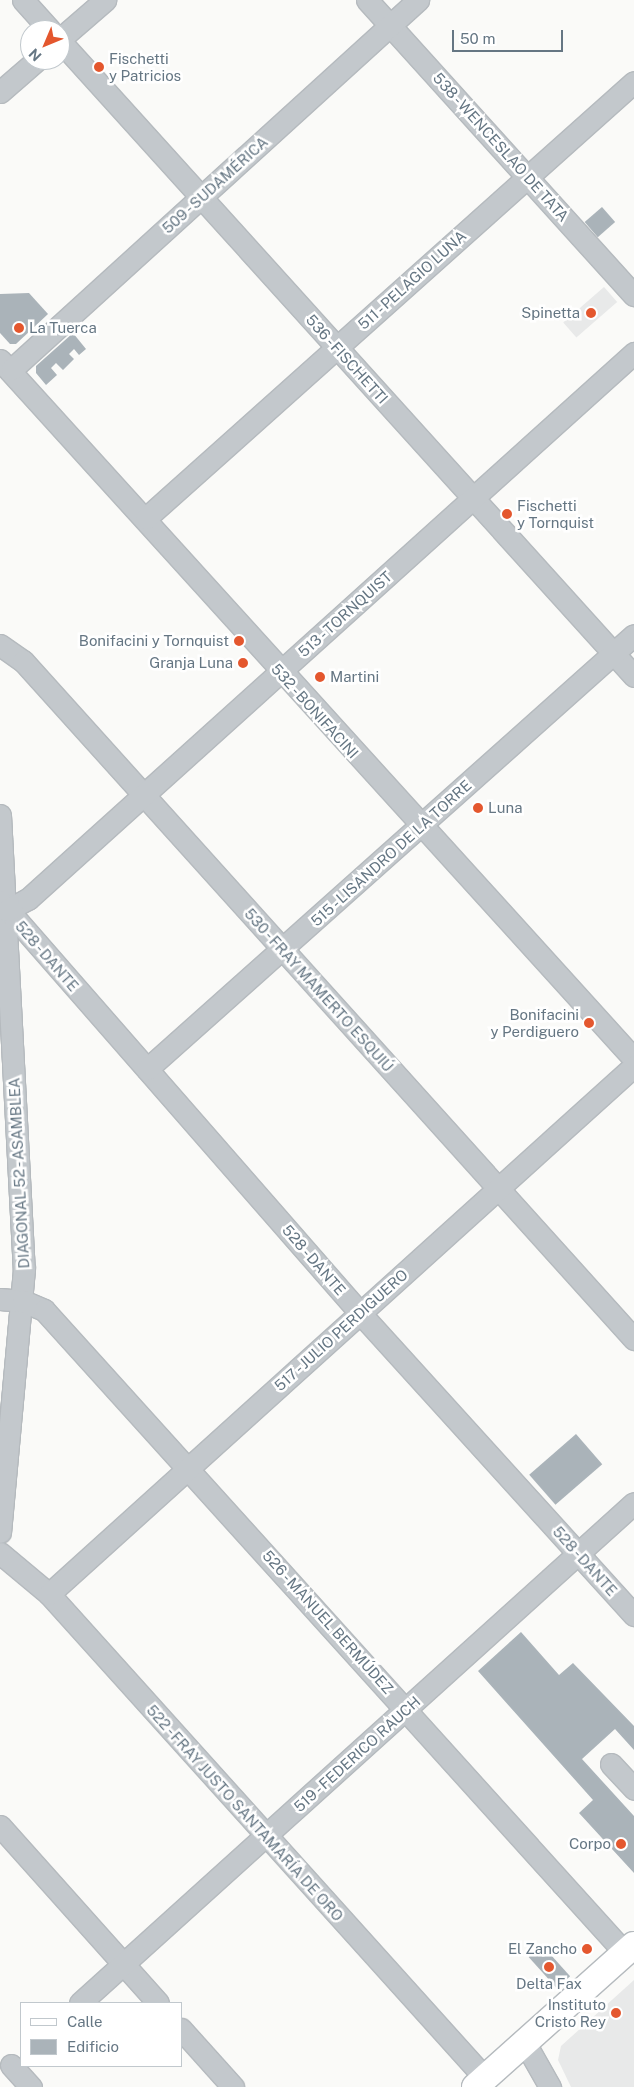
<!DOCTYPE html>
<html>
<head>
<meta charset="utf-8">
<style>
  body { margin:0 }
  #map { position:relative; width:634px; height:2087px; overflow:hidden; background:#fafaf8; font-family:"Public Sans",sans-serif }
  div>[style] { position:absolute }
  .built>* { inset:0; background:#e8e9e9; transform-origin:0 0 }
  .building>* { inset:0; background:#aab3b9; transform-origin:0 0 }
  .roads { filter:drop-shadow(1px 0 #b5babe) drop-shadow(-1px 0 #b5babe) drop-shadow(0 1px #b5babe) drop-shadow(0 -1px #b5babe) }
  .minor>* { height:21px; margin:-10.5px; padding:0 10.5px; transform-origin:10.5px; border-radius:10.5px; background:#c3c8cc }
  .major>* { height:26px; margin:-13px; padding:0 13px; transform-origin:13px; border-radius:13px; background:#fff }
  .dots>* { width:14px; height:14px; translate:-50% -50%; box-sizing:border-box; border:2px solid #fff; border-radius:50% }
  span { translate:-50% -50%; white-space:nowrap; text-align:center; line-height:1.15; -webkit-text-stroke:5px #fff; paint-order:stroke }
  .poi-label { font-size:15px; color:#657683 }
  .left { translate:0 -50%; text-align:left }
  .right { translate:-100% -50%; text-align:right }
  .street-label { font-size:15px; color:#657683 }
  .legend { position:absolute; left:20px; top:2002px; width:162px; height:65px; box-sizing:border-box; background:#fff; border:1px solid #c1c8cd; margin:0; padding:6px 9px; list-style:none; font-size:15px; color:#657683 }
  .legend li { display:flex; align-items:center; gap:10px; height:25px }
  .legend b { width:25px; border:1px solid #c1c8cd }
  .north { position:absolute; left:20px; top:20px; width:50px; height:50px; box-sizing:border-box; background:#fff; border:1px solid #c1c8cd; border-radius:50%; rotate:225deg; font-size:14px; font-weight:700; line-height:20px; text-align:center; color:#657683 }
  .north::after { content:''; display:block; margin:auto; width:18px; height:22px; background:#e4572e; clip-path:polygon(50% 0,100% 100%,50% 72%,0 100%) }
  .scale { position:absolute; left:452px; top:30px; width:111px; height:22px; box-sizing:border-box; border:2px solid #657683; border-top:0; padding-left:6px; font-size:15px; line-height:18px; white-space:nowrap; color:#657683; -webkit-text-stroke:4px #fff; paint-order:stroke }
</style>
</head>
<body>
<div id="map">
  <div class="built">
    <div style="left:604px;top:287px;width:20px;height:54px;rotate:49deg"></div>
    <div style="clip-path:polygon(634px 1980px,634px 2087px,571px 2087px,558px 2060px,561px 2046px)"></div>
  </div>
  <div class="building">
    <div style="left:602px;top:207px;width:20px;height:23px;rotate:49deg"></div>
    <div style="clip-path:polygon(29px 293px,48px 314px,16px 344px,10px 344px,0 333px,0 294px)"></div>
    <div style="clip-path:polygon(73px 333px,86px 349px,79px 355px,74px 349px,69px 354px,74px 359px,63px 370px,56px 363px,51px 368px,57px 375px,46px 385px,36px 373px,36px 366px)"></div>
    <div style="left:576px;top:1434px;width:40px;height:62px;rotate:49deg"></div>
    <div style="clip-path:polygon(521px 1632px,559px 1675px,573px 1663px,634px 1726px,634px 1750px,615px 1729px,582px 1759px,634px 1816px,634px 1873px,579px 1813px,593px 1800px,478px 1671px)"></div>
    <div style="left:542px;top:1945px;width:42px;height:18px;rotate:48deg"></div>
  </div>
  <div class="roads">
    <div class="minor">
      <div style="left:23px;top:0;width:40px;rotate:48deg"></div>
      <div style="left:367px;top:0;width:398px;rotate:47.9deg"></div>
      <div style="left:60px;top:39px;width:60px;rotate:-40.9deg"></div>
      <div style="left:60px;top:41px;width:856px;rotate:47.89deg"></div>
      <div style="left:0;top:92px;width:49px;rotate:-40.9deg"></div>
      <div style="left:0;top:360px;width:944px;rotate:47.79deg"></div>
      <div style="left:12px;top:369px;width:549px;rotate:-42.27deg"></div>
      <div style="left:146px;top:518px;width:654px;rotate:-41.78deg"></div>
      <div style="left:0;top:645px;width:28px;rotate:35deg"></div>
      <div style="left:23px;top:661px;width:913px;rotate:47.98deg"></div>
      <div style="left:0;top:815px;width:455px;rotate:87deg"></div>
      <div style="left:24px;top:1269px;width:264px;rotate:95.2deg"></div>
      <div style="left:0;top:901px;width:547px;rotate:48.85deg"></div>
      <div style="left:360px;top:1313px;width:408px;rotate:47.8deg"></div>
      <div style="left:7px;top:910px;width:24px;rotate:-28deg"></div>
      <div style="left:28px;top:899px;width:816px;rotate:-42.02deg"></div>
      <div style="left:147px;top:1069px;width:652px;rotate:-41.71deg"></div>
      <div style="left:0;top:1299px;width:23px;rotate:5deg"></div>
      <div style="left:23px;top:1301px;width:23px;rotate:23deg"></div>
      <div style="left:44px;top:1310px;width:867px;rotate:47.9deg"></div>
      <div style="left:0;top:1553px;width:64px;rotate:39.9deg"></div>
      <div style="left:49px;top:1594px;width:651px;rotate:47.99deg"></div>
      <div style="left:49px;top:1594px;width:788px;rotate:-42.07deg"></div>
      <div style="left:611px;top:1764px;width:34px;rotate:47deg"></div>
      <div style="left:0;top:1826px;width:237px;rotate:48.2deg"></div>
      <div style="left:80px;top:2003px;width:746px;rotate:-42.07deg"></div>
      <div style="left:181px;top:2029px;width:78px;rotate:48.1deg"></div>
      <div style="left:525px;top:2043px;width:51px;rotate:60.4deg"></div>
      <div style="left:11px;top:2065px;width:30px;rotate:48deg"></div>
    </div>
    <div class="major">
      <div style="left:475px;top:2087px;width:213px;rotate:-41.8deg"></div>
    </div>
  </div>
  <div class="dots">
    <div style="left:99px;top:67px;background:#e4572e"></div>
    <div style="left:591px;top:313px;background:#e4572e"></div>
    <div style="left:19px;top:328px;background:#e4572e"></div>
    <div style="left:507px;top:514px;background:#e4572e"></div>
    <div style="left:239px;top:641px;background:#e4572e"></div>
    <div style="left:243px;top:663px;background:#e4572e"></div>
    <div style="left:320px;top:677px;background:#e4572e"></div>
    <div style="left:478px;top:808px;background:#e4572e"></div>
    <div style="left:589px;top:1023px;background:#e4572e"></div>
    <div style="left:621px;top:1844px;background:#e4572e"></div>
    <div style="left:587px;top:1949px;background:#e4572e"></div>
    <div style="left:549px;top:1967px;background:#e4572e"></div>
    <div style="left:616px;top:2013px;background:#e4572e"></div>
  </div>
  <div class="poi-label">
    <span class="left" style="left:109px;top:67px">Fischetti<br>y Patricios</span>
    <span class="right" style="left:580px;top:313px">Spinetta</span>
    <span class="left" style="left:29px;top:328px">La Tuerca</span>
    <span class="left" style="left:517px;top:514px">Fischetti<br>y Tornquist</span>
    <span class="right" style="left:229px;top:641px">Bonifacini y Tornquist</span>
    <span class="right" style="left:233px;top:663px">Granja Luna</span>
    <span class="left" style="left:330px;top:677px">Martini</span>
    <span class="left" style="left:488px;top:808px">Luna</span>
    <span class="right" style="left:579px;top:1023px">Bonifacini<br>y Perdiguero</span>
    <span class="right" style="left:611px;top:1844px">Corpo</span>
    <span class="right" style="left:577px;top:1949px">El Zancho</span>
    <span style="left:549px;top:1984px">Delta Fax</span>
    <span class="right" style="left:606px;top:2013px">Instituto<br>Cristo Rey</span>
  </div>
  <div class="street-label">
    <span style="left:501px;top:147px;rotate:48deg">538 - WENCESLAO DE TATA</span>
    <span style="left:215px;top:185px;rotate:-42deg">509 - SUDAMÉRICA</span>
    <span style="left:412px;top:280px;rotate:-42deg">511 - PELAGIO LUNA</span>
    <span style="left:347px;top:359px;rotate:48deg">536 - FISCHETTI</span>
    <span style="left:345px;top:614px;rotate:-42deg">513 - TORNQUIST</span>
    <span style="left:315px;top:711px;rotate:48deg">532 - BONIFACINI</span>
    <span style="left:391px;top:853px;rotate:-42deg">515 - LISANDRO DE LA TORRE</span>
    <span style="left:47px;top:956px;rotate:49deg">528 - DANTE</span>
    <span style="left:319px;top:990px;rotate:48deg">530 - FRAY MAMERTO ESQUIÚ</span>
    <span style="left:19px;top:1173px;rotate:-93deg">DIAGONAL 52 - ASAMBLEA</span>
    <span style="left:314px;top:1260px;rotate:49deg">528 - DANTE</span>
    <span style="left:341px;top:1330px;rotate:-42deg">517 - JULIO PERDIGUERO</span>
    <span style="left:585px;top:1561px;rotate:48deg">528 - DANTE</span>
    <span style="left:328px;top:1622px;rotate:48deg">526 - MANUEL BERMÚDEZ</span>
    <span style="left:357px;top:1754px;rotate:-42deg">519 - FEDERICO RAUCH</span>
    <span style="left:245px;top:1813px;rotate:48deg">522 - FRAY JUSTO SANTAMARÍA DE ORO</span>
  </div>
  <ul class="legend">
  <li><b style="height:6px;background:#fff"></b>Calle</li>
  <li><b style="height:14px;background:#aab3b9"></b>Edificio</li>
  </ul>
  <div class="north">N</div>
  <div class="scale">50 m</div>
</div>
</body>
</html>
